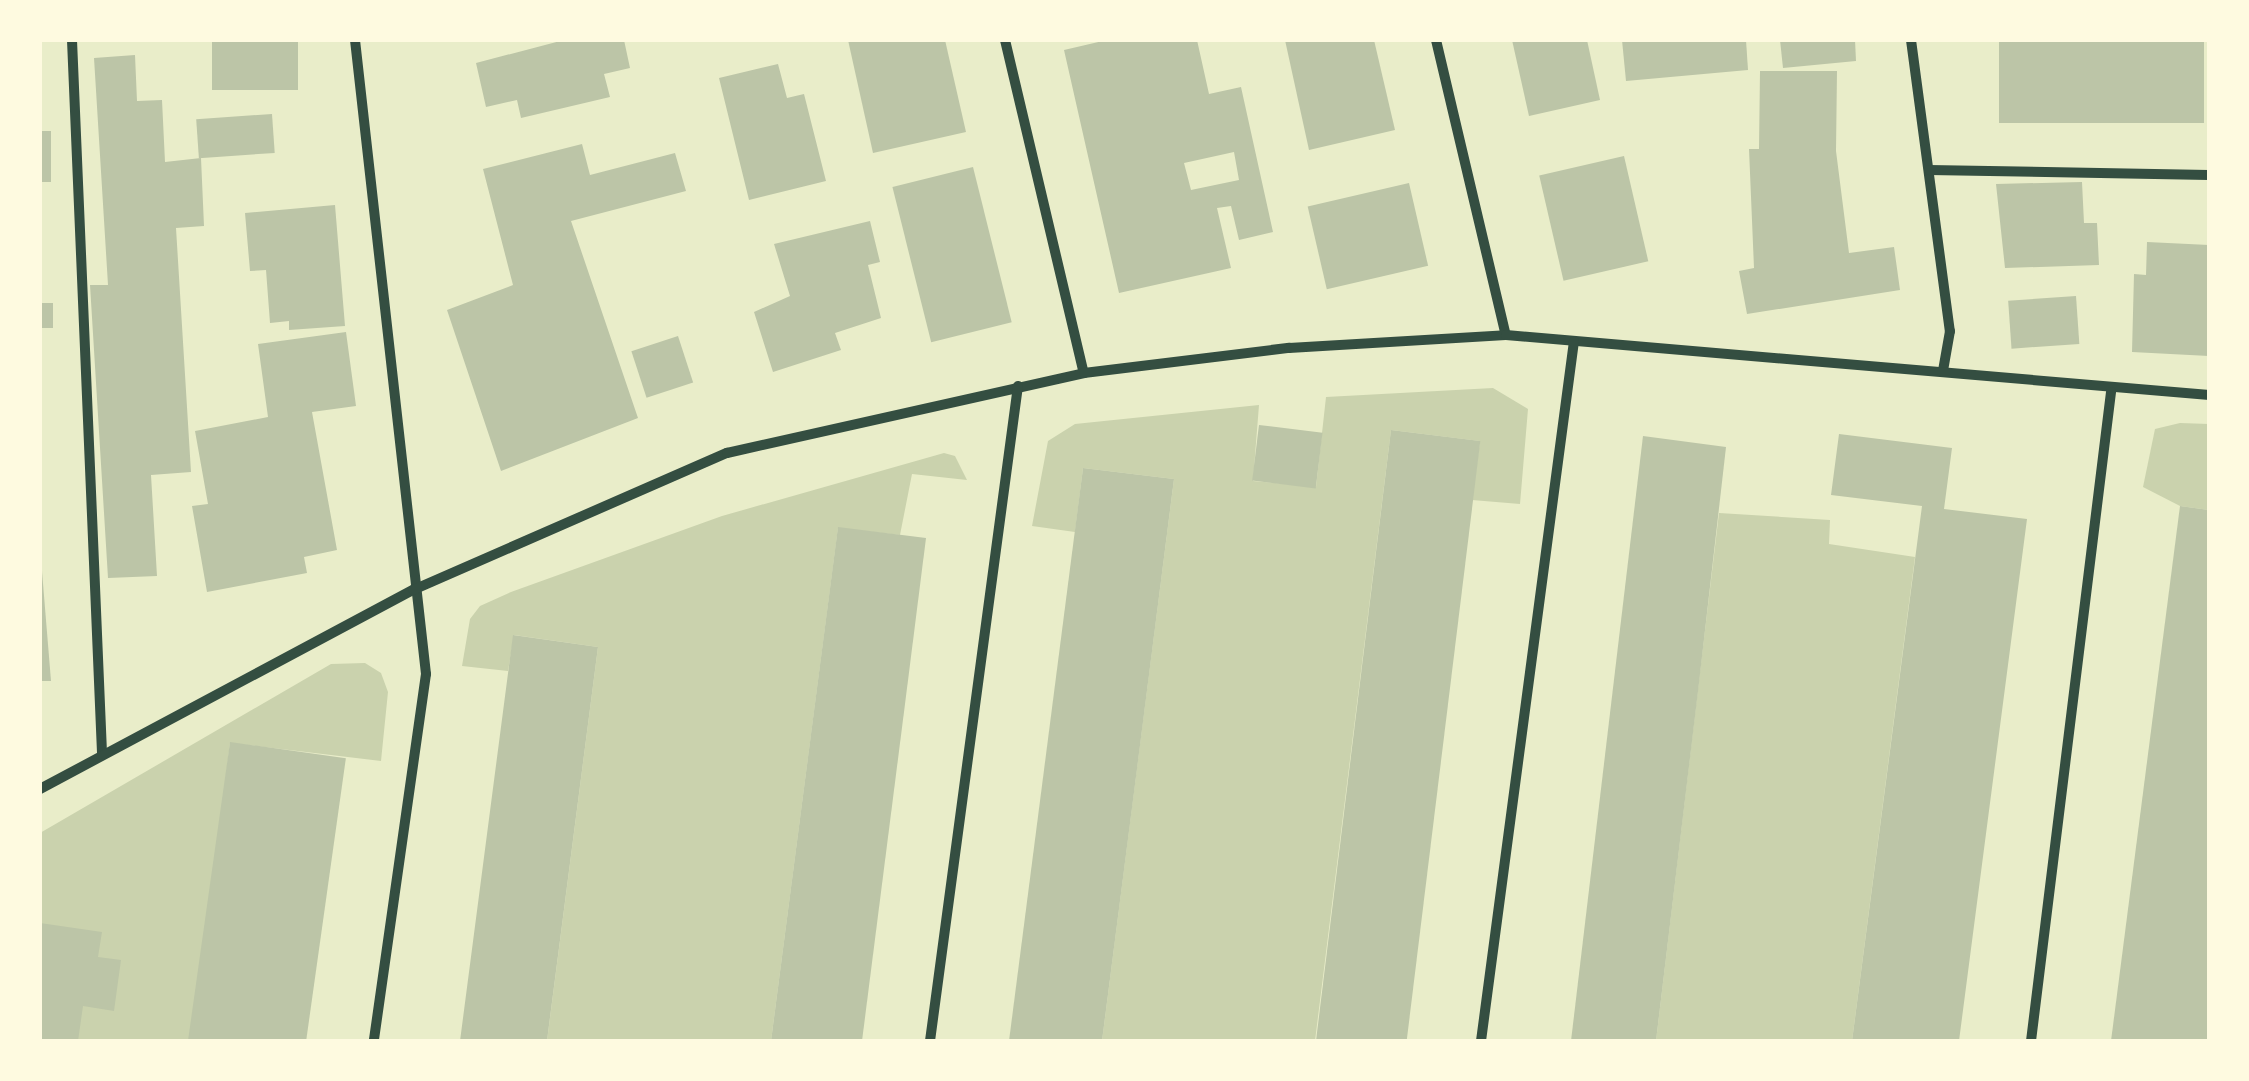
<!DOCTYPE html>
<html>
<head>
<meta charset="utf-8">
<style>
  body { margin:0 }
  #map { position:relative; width:2249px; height:1081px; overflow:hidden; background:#e9edc9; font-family:"DM Sans",sans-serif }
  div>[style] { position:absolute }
  .green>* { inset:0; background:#cad2ad }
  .building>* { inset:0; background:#bcc5a7; transform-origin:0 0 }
  .minor>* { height:10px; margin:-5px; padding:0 5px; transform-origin:5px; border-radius:5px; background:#344e41 }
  span { translate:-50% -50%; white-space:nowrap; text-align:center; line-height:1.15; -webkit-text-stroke:8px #fefae0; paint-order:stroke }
  .frame { position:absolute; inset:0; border:42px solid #fefae0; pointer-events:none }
</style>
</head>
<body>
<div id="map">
  <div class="green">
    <div style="clip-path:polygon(1493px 388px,1528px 409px,1520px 504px,1472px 500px,1480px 441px,1391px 430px,1315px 1041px,1102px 1041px,1174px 479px,1083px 468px,1075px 532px,1032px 526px,1048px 441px,1075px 424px,1259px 405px,1253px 481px,1316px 487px,1326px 397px)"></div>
    <div style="clip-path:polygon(2180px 423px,2209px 424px,2209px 510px,2180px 506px,2143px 487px,2155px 429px)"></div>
    <div style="clip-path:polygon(944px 453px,955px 456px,967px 480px,912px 474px,900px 535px,838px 528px,771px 1041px,547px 1041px,598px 647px,514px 635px,508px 671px,462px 666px,470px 619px,480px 606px,511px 592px,722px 516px)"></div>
    <div style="clip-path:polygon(1719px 513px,1830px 520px,1829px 544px,1915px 557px,1852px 1041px,1656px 1041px)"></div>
    <div style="clip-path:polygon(365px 663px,381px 673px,388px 692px,381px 761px,230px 743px,193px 1041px,40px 1041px,40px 833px,331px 664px)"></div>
  </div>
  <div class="building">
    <div style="left:212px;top:40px;width:86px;height:50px"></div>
    <div style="clip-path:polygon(564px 40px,624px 40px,630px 68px,604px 74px,610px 97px,521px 118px,517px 100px,486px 107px,476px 63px)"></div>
    <div style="clip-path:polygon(848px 40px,945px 40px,966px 132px,873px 153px)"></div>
    <div style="clip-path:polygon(evenodd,1107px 40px,1197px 40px,1209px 94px,1241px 87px,1273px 232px,1239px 240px,1231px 206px,1217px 208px,1231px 268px,1119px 293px,1064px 50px,1107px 40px,1234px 152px,1239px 180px,1191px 190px,1184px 163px,1234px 152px)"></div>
    <div style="clip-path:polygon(1285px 40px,1374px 40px,1395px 130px,1309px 150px)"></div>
    <div style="clip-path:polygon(1512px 40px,1587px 40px,1600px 100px,1529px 116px)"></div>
    <div style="clip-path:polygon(1622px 40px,1746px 40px,1748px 70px,1626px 81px)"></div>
    <div style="clip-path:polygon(1780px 40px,1855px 40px,1856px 61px,1783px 68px)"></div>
    <div style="left:1999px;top:40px;width:205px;height:83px"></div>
    <div style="clip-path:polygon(135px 55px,137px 101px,162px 100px,165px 162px,201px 158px,204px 226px,176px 228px,191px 472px,151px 475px,157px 576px,108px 578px,90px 285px,108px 285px,94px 58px)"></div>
    <div style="clip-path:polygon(778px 64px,787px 98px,804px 94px,826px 181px,749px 200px,719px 78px)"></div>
    <div style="clip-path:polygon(1760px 71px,1837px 71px,1836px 151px,1849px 253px,1894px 247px,1900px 290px,1747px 314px,1739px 271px,1754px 268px,1749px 149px,1759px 149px)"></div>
    <div style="left:272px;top:114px;width:39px;height:76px;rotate:86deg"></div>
    <div style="left:40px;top:131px;width:11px;height:51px"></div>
    <div style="clip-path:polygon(582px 144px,590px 175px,675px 153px,686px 191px,571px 221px,638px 418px,501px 471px,447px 310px,513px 285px,483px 169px)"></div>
    <div style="left:1624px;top:156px;width:108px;height:87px;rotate:77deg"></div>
    <div style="left:973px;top:167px;width:160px;height:83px;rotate:76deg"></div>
    <div style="clip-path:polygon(2082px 182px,2084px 223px,2097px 223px,2099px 265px,2005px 268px,1996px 184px)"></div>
    <div style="left:1409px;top:183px;width:85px;height:104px;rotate:77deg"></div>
    <div style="clip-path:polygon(335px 205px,345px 326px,289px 330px,289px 321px,270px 323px,266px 270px,250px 271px,245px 213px)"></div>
    <div style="clip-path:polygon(870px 221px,880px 262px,868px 265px,881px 318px,835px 333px,841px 350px,773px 372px,754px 312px,790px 296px,774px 244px)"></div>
    <div style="clip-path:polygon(2147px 242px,2209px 245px,2209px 356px,2132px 352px,2134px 274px,2146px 275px)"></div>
    <div style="left:2076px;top:296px;width:48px;height:68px;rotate:86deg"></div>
    <div style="left:40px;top:303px;width:13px;height:25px"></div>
    <div style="clip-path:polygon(346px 332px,356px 406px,312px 412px,337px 550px,304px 557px,307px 573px,207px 592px,192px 506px,208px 504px,195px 431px,268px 417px,258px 344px)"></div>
    <div style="left:678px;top:336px;width:49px;height:49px;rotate:72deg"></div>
    <div style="left:1259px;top:425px;width:64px;height:56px;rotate:7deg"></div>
    <div style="left:1391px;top:430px;width:90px;height:616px;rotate:7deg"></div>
    <div style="clip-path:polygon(1839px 434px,1952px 448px,1944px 509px,2027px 519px,1959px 1041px,1852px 1041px,1922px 506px,1831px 495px)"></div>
    <div style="clip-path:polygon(1643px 436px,1726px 447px,1699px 683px,1656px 1041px,1571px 1041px)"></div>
    <div style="clip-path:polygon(1083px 468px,1174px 479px,1137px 769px,1102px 1041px,1009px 1041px)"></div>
    <div style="clip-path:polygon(2180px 506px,2209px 510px,2209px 1041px,2111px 1041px)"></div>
    <div style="clip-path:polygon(838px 527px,926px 538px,905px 704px,862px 1041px,771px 1041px)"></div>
    <div style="clip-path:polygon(40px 547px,51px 681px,40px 681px)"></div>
    <div style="clip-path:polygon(513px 635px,598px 647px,548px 1033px,547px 1041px,460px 1041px)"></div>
    <div style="left:230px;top:742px;width:117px;height:301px;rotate:8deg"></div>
    <div style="clip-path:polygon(40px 923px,102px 932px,98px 957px,121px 960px,114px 1011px,83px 1006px,78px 1041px,40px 1041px)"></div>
  </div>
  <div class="minor">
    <div style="left:72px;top:40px;width:715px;rotate:87.59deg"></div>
    <div style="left:355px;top:40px;width:638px;rotate:83.61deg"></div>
    <div style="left:426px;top:674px;width:371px;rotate:98.1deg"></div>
    <div style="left:1005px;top:40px;width:342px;rotate:76.7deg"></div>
    <div style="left:1436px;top:40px;width:303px;rotate:76.7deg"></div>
    <div style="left:1911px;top:40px;width:294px;rotate:82.4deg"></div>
    <div style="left:1950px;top:331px;width:39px;rotate:100deg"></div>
    <div style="left:1929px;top:170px;width:280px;rotate:1deg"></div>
    <div style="left:40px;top:789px;width:423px;rotate:-28.1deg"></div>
    <div style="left:413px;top:590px;width:343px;rotate:-23.6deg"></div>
    <div style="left:727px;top:453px;width:366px;rotate:-12.6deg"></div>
    <div style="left:1084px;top:373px;width:207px;rotate:-7deg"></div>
    <div style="left:1289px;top:348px;width:217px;rotate:-3.4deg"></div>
    <div style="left:1506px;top:335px;width:706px;rotate:4.88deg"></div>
    <div style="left:930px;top:1041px;width:661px;rotate:-82.35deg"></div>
    <div style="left:1481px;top:1041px;width:706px;rotate:-82.43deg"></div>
    <div style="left:2031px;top:1041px;width:654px;rotate:-82.97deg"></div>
  </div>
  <div class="frame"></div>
</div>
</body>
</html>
